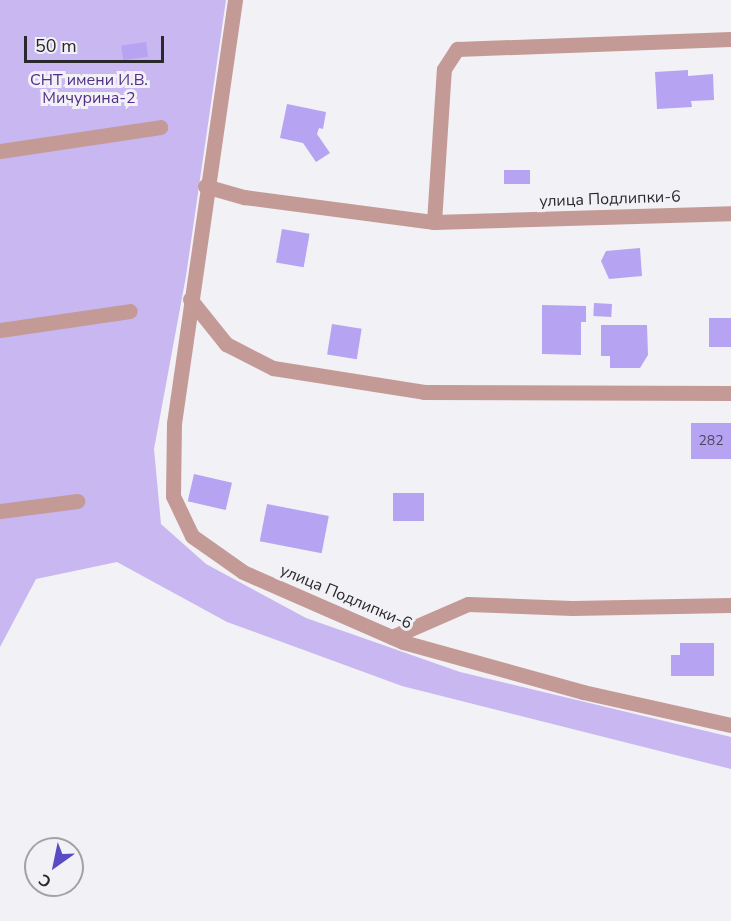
<!DOCTYPE html>
<html>
<head>
<meta charset="utf-8">
<style>
  body { margin:0 }
  #map { position:relative; width:731px; height:921px; overflow:hidden; background:#f2f1f6; font-family:"Nunito Sans",sans-serif }
  div>[style] { position:absolute }
  .green>* { inset:0; background:#c8b7f1 }
  .building>* { inset:0; background:#b6a3f2; transform-origin:0 0 }
  .minor>* { height:15px; margin:-7.5px; padding:0 7.5px; transform-origin:7.5px; border-radius:7.5px; background:#c49a97 }
  span { translate:-50% -50%; white-space:nowrap; text-align:center; line-height:1.15; -webkit-text-stroke:6px #f2f1f6; paint-order:stroke }
  .number-label { font-size:14px; color:#4c485d }
  .number-label span { -webkit-text-stroke-width:0 }
  .park-label { font-size:16px; color:#522f88 }
  .street-label { font-size:16px; color:#29292b }
  .north { position:absolute; left:24px; top:837px; width:60px; height:60px; box-sizing:border-box; background:#f2f1f6; border:2px solid #a2a1a5; border-radius:50%; rotate:213deg; font-size:16px; font-weight:700; line-height:24px; text-align:center; color:#29292b }
  .north::after { content:''; display:block; margin:auto; width:21px; height:27px; background:#594bc3; clip-path:polygon(50% 0,100% 100%,50% 72%,0 100%) }
  .scale { position:absolute; left:24px; top:36px; width:140px; height:27px; box-sizing:border-box; border:3px solid #29292b; border-top:0; padding-left:8px; font-size:18px; line-height:21px; white-space:nowrap; color:#29292b; -webkit-text-stroke:4px #f2f1f6; paint-order:stroke }
</style>
</head>
<body>
<div id="map">
  <div class="green">
    <div style="clip-path:polygon(0 0,226px 0,186px 276px,154px 449px,161px 524px,206px 564px,306px 618px,460px 672px,731px 737px,731px 769px,402px 686px,227px 622px,117px 562px,36px 579px,0 647px)"></div>
  </div>
  <div class="building">
    <div style="left:146px;top:42px;width:15px;height:25px;rotate:82deg"></div>
    <div style="clip-path:polygon(688px 70px,688px 76px,713px 74px,714px 100px,691px 101px,692px 107px,657px 109px,655px 72px)"></div>
    <div style="clip-path:polygon(287px 104px,326px 112px,323px 129px,319px 128px,317px 134px,330px 153px,316px 162px,303px 143px,280px 138px)"></div>
    <div style="left:504px;top:170px;width:26px;height:14px"></div>
    <div style="left:282px;top:229px;width:28px;height:34px;rotate:10deg"></div>
    <div style="clip-path:polygon(640px 248px,642px 276px,609px 279px,601px 261px,606px 251px)"></div>
    <div style="left:594px;top:303px;width:18px;height:13px;rotate:3deg"></div>
    <div style="clip-path:polygon(542px 305px,586px 306px,586px 322px,581px 322px,581px 355px,542px 354px)"></div>
    <div style="left:731px;top:318px;width:29px;height:22px;rotate:90deg"></div>
    <div style="left:332px;top:324px;width:30px;height:31px;rotate:9deg"></div>
    <div style="clip-path:polygon(601px 325px,647px 325px,648px 355px,640px 368px,610px 368px,610px 356px,601px 356px)"></div>
    <div style="left:691px;top:423px;width:40px;height:36px"></div>
    <div style="left:194px;top:474px;width:39px;height:28px;rotate:13deg"></div>
    <div style="left:393px;top:493px;width:31px;height:28px"></div>
    <div style="left:267px;top:504px;width:63px;height:38px;rotate:11deg"></div>
    <div style="clip-path:polygon(680px 643px,714px 643px,714px 676px,671px 676px,671px 655px,680px 655px)"></div>
  </div>
  <div class="minor">
    <div style="left:235px;top:0;width:427px;rotate:98.2deg"></div>
    <div style="left:174px;top:423px;width:73px;rotate:90.8deg"></div>
    <div style="left:173px;top:496px;width:44px;rotate:64.6deg"></div>
    <div style="left:192px;top:536px;width:62px;rotate:35.2deg"></div>
    <div style="left:243px;top:572px;width:175px;rotate:23.6deg"></div>
    <div style="left:403px;top:642px;width:187px;rotate:15.5deg"></div>
    <div style="left:583px;top:692px;width:152px;rotate:12.6deg"></div>
    <div style="left:0;top:151px;width:162px;rotate:-8.5deg"></div>
    <div style="left:205px;top:186px;width:41px;rotate:15.8deg"></div>
    <div style="left:244px;top:197px;width:192px;rotate:7.5deg"></div>
    <div style="left:434px;top:222px;width:297px;rotate:-1.7deg"></div>
    <div style="left:434px;top:222px;width:153px;rotate:-86.3deg"></div>
    <div style="left:444px;top:69px;width:24px;rotate:-57deg"></div>
    <div style="left:457px;top:49px;width:274px;rotate:-2.1deg"></div>
    <div style="left:190px;top:299px;width:58px;rotate:51.3deg"></div>
    <div style="left:226px;top:344px;width:53px;rotate:27.1deg"></div>
    <div style="left:273px;top:368px;width:153px;rotate:9deg"></div>
    <div style="left:424px;top:392px;width:307px;rotate:0.2deg"></div>
    <div style="left:0;top:330px;width:131px;rotate:-8.3deg"></div>
    <div style="left:0;top:511px;width:78px;rotate:-7.4deg"></div>
    <div style="left:392px;top:637px;width:83px;rotate:-23.5deg"></div>
    <div style="left:468px;top:604px;width:104px;rotate:2.2deg"></div>
    <div style="left:572px;top:608px;width:159px;rotate:-1.1deg"></div>
  </div>
  <div class="number-label">
    <span style="left:711px;top:441px">282</span>
  </div>
  <div class="park-label">
    <span style="left:89px;top:89px">СНТ имени И.В.<br>Мичурина-2</span>
  </div>
  <div class="street-label">
    <span style="left:610px;top:199px;rotate:-2deg">улица Подлипки-6</span>
    <span style="left:346px;top:597px;rotate:23deg">улица Подлипки-6</span>
  </div>
  <div class="north">С</div>
  <div class="scale">50 m</div>
</div>
</body>
</html>
